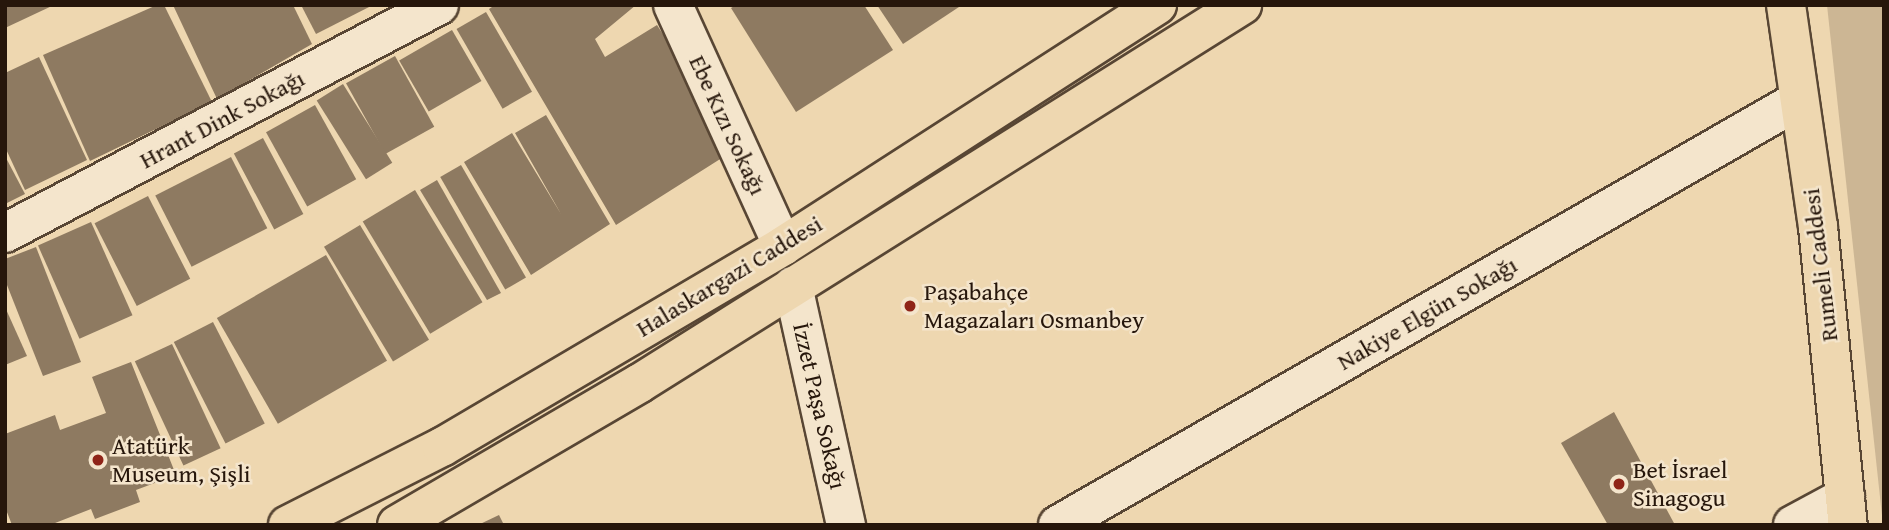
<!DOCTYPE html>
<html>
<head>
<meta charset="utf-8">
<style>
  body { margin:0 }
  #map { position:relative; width:1889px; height:530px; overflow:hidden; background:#eed7b0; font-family:"Gentium Book Plus",serif }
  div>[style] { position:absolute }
  .green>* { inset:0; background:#ccb694 }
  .building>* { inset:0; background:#8e7a61; transform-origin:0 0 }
  .roads { filter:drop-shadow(2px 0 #584634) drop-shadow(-2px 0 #584634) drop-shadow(0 2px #584634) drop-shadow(0 -2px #584634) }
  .minor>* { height:38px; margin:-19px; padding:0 19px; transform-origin:19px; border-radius:19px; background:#f4e5cc }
  .major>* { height:38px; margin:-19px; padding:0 19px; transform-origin:19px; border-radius:19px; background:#eed7b0 }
  .dots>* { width:19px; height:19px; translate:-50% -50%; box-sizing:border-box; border:4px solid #f4e5cc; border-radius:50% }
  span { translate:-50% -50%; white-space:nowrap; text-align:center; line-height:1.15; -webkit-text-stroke:5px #f4e5cc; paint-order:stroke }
  .street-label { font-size:24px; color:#26160b }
  .poi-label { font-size:24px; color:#26160b }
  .left { translate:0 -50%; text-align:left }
  .frame { position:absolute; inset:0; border:7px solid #26160b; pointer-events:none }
</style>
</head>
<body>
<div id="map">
  <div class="green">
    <div style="clip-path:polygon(1827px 5px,1884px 5px,1884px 525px,1883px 525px)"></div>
  </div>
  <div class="building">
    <div style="clip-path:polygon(5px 5px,54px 5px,5px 28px)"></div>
    <div style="clip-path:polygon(157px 5px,164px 5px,212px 102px,90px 161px,43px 55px)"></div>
    <div style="clip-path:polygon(173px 5px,293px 5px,312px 44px,217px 99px)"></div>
    <div style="clip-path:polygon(301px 5px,373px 5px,316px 34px)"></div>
    <div style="clip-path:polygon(495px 5px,636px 5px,595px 39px,605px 57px,657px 25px,736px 149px,616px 225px,489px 9px)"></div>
    <div style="clip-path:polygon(736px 5px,864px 5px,893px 50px,796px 112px,731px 8px)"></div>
    <div style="clip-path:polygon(877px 5px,962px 5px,903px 44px)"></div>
    <div style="left:486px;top:12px;width:92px;height:34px;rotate:60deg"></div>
    <div style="left:452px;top:30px;width:59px;height:61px;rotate:60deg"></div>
    <div style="left:395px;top:56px;width:81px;height:56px;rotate:61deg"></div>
    <div style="clip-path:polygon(39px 57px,87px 160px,25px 190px,5px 147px,5px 73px)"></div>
    <div style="left:343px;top:84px;width:93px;height:31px;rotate:58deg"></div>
    <div style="left:315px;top:105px;width:85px;height:56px;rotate:61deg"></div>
    <div style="clip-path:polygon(546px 115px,610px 224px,531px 275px,464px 162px,512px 133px,561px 214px,515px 133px)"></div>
    <div style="left:263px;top:138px;width:86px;height:33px;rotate:62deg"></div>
    <div style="clip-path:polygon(5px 156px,25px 194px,5px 204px)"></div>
    <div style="left:231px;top:157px;width:80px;height:85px;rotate:63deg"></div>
    <div style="left:461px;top:165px;width:130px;height:24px;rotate:60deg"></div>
    <div style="clip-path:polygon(437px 180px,501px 293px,487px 300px,420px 190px)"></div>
    <div style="left:415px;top:190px;width:131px;height:61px;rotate:59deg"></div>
    <div style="left:148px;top:196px;width:93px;height:60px;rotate:63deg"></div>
    <div style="left:91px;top:222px;width:102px;height:58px;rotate:66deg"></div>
    <div style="left:360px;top:225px;width:134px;height:42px;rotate:59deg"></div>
    <div style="clip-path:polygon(36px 247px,81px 362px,43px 376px,5px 280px,5px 259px)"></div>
    <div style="left:326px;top:255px;width:122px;height:126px;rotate:60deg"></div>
    <div style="clip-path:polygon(5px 307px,27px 356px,5px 365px)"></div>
    <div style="left:213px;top:322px;width:114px;height:44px;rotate:63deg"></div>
    <div style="left:172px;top:344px;width:115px;height:41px;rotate:65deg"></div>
    <div style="clip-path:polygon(131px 362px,176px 475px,136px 490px,140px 502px,95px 519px,91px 509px,50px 525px,12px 525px,5px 507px,5px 434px,55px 415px,60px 430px,106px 413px,92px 377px)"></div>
    <div style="clip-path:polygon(1614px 412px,1675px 525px,1608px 525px,1561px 443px)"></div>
    <div style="clip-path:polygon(499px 515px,504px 525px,478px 525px)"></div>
  </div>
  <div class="roads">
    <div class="minor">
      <div style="left:673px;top:5px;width:265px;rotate:65.5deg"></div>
      <div style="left:5px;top:233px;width:490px;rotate:-27.7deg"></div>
      <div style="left:793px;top:286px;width:245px;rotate:77.5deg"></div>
      <div style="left:1058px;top:525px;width:852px;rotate:-29.84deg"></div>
      <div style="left:1793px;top:525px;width:59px;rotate:-28.3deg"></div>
    </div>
    <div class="major">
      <div style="left:1786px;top:5px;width:224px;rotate:81.8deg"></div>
      <div style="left:1818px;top:227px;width:300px;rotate:84.3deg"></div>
      <div style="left:288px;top:525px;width:173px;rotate:-26.9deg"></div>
      <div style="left:442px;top:447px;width:396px;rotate:-30.5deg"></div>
      <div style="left:783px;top:246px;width:445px;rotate:-32.8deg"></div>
      <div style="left:397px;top:525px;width:281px;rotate:-30.3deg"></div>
      <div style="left:640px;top:383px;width:711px;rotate:-32.12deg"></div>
    </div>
  </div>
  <div class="dots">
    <div style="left:910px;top:306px;background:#8f2418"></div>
    <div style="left:98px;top:460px;background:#8f2418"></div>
    <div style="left:1619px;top:484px;background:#8f2418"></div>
  </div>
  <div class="street-label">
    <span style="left:222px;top:119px;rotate:-28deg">Hrant Dink Sokağı</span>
    <span style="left:728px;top:125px;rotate:65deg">Ebe Kızı Sokağı</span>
    <span style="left:1820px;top:265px;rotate:-97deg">Rumeli Caddesi</span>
    <span style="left:729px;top:276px;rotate:-31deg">Halaskargazi Caddesi</span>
    <span style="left:1427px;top:313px;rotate:-30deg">Nakiye Elgün Sokağı</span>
    <span style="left:820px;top:406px;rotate:77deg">İzzet Paşa Sokağı</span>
  </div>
  <div class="poi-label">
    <span class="left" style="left:924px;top:306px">Paşabahçe<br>Magazaları Osmanbey</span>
    <span class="left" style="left:112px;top:460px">Atatürk<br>Museum, Şişli</span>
    <span class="left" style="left:1633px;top:484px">Bet İsrael<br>Sinagogu</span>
  </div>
  <div class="frame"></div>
</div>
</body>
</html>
